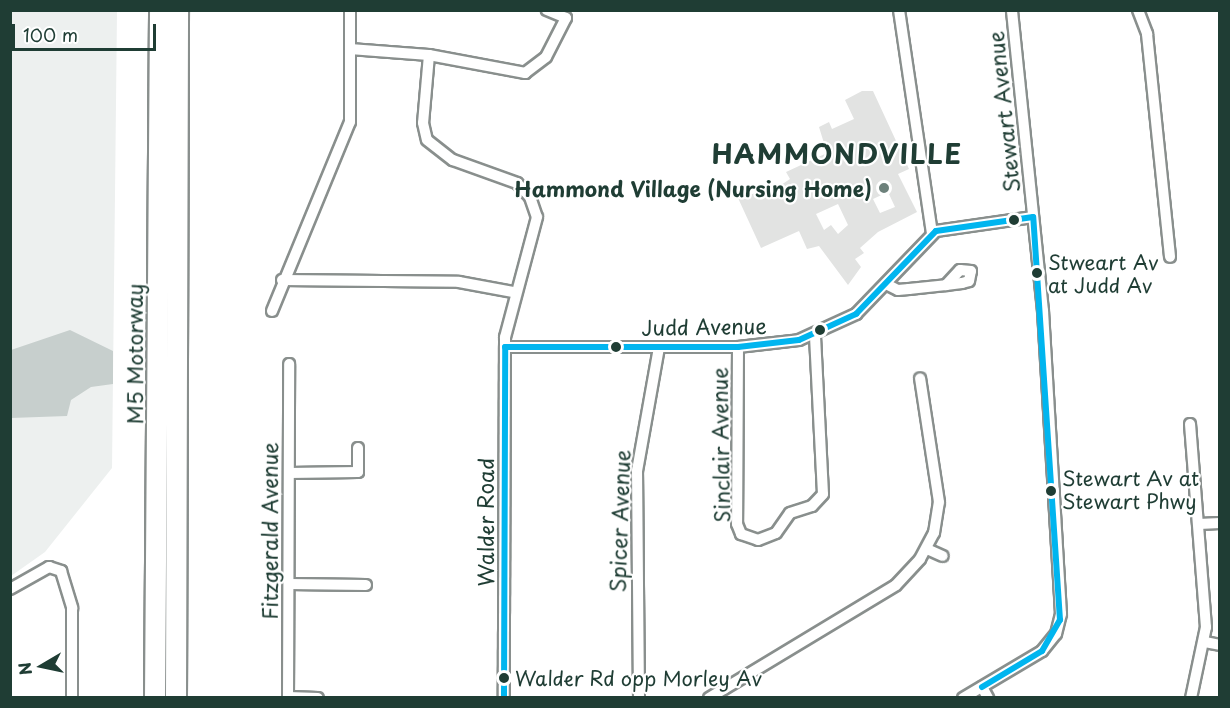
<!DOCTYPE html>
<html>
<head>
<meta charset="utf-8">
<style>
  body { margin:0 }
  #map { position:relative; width:1230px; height:708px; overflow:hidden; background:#fff; font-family:"Playpen Sans",sans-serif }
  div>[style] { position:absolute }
  .built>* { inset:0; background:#edf0ef }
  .water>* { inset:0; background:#c7cfcd }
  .building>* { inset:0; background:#e2e3e2 }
  .roads { filter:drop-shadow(2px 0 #898f8d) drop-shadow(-2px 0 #898f8d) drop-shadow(0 2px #898f8d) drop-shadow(0 -2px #898f8d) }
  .street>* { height:10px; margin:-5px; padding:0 5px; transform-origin:5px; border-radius:5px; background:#fff }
  .highway>* { height:20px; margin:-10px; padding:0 10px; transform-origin:10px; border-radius:10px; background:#fff }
  .bus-1>* { height:6px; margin:-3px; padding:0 3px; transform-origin:3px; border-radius:3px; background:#00b5ef }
  .dots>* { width:16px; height:16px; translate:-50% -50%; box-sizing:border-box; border:3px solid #fff; border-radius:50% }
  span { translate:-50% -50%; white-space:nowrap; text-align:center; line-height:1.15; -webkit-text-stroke:4.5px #fff; paint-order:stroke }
  .bus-label { font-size:20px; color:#1f3d34 }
  .left { translate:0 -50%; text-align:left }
  .street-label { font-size:21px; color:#1f3d34 }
  .poi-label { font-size:21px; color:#1f3d34; font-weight:700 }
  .right { translate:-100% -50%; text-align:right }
  .district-label { font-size:27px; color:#1f3d34; font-weight:700; letter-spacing:1.5px }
  .frame { position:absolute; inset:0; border:12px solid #1f3d34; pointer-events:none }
  .north { position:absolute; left:12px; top:636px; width:60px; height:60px; -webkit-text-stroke:4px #fff; paint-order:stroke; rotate:261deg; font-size:16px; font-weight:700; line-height:24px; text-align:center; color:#1f3d34 }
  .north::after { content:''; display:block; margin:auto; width:21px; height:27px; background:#1f3d34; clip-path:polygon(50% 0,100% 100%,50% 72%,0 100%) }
  .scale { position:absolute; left:12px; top:24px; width:144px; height:27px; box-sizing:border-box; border:3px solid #1f3d34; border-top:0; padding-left:8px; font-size:18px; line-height:21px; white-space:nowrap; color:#1f3d34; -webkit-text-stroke:4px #fff; paint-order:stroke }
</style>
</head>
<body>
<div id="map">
  <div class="built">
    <div style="clip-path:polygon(11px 11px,117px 11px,112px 468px,45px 552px,11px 576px)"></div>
  </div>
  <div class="water">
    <div style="clip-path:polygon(70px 330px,113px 351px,113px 384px,91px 387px,71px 400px,67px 416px,11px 418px,11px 350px)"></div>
  </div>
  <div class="building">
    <div style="clip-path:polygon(evenodd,862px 91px,873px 91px,909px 169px,898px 174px,917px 212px,878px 232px,860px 248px,864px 253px,855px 259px,861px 267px,848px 285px,819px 246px,807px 249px,799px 231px,761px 248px,738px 198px,778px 187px,790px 179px,786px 172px,827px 153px,819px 127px,829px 122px,832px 129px,854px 119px,845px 100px,862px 91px,888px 192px,895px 207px,880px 213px,873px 199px,888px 192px,862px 91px,838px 204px,848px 225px,838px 234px,831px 225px,824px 230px,816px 214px,838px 204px)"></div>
  </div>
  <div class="roads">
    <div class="street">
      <div style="left:899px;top:10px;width:226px;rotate:81.6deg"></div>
      <div style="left:1138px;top:10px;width:26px;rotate:69deg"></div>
      <div style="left:1147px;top:34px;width:224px;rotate:84.1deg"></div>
      <div style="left:350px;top:49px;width:79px;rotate:4.3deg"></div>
      <div style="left:429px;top:55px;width:98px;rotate:10.6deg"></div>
      <div style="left:525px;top:73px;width:26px;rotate:-37deg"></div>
      <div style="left:546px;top:57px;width:44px;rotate:-62.9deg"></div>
      <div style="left:566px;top:18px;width:21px;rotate:-157deg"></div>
      <div style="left:429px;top:55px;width:68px;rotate:95deg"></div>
      <div style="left:423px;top:123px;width:17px;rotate:77deg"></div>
      <div style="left:427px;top:140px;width:33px;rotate:38deg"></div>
      <div style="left:453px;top:160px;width:68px;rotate:19.8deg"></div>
      <div style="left:517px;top:183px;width:19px;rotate:47deg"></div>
      <div style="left:530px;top:197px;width:21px;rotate:71deg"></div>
      <div style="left:537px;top:217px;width:124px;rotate:104.9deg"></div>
      <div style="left:505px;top:337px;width:361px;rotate:90.2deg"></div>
      <div style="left:282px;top:280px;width:177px;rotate:0.6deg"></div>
      <div style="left:459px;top:282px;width:55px;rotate:10.5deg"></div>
      <div style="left:886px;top:284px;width:13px;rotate:27deg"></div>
      <div style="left:898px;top:290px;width:11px;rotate:-5deg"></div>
      <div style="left:909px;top:289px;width:37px;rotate:-6deg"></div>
      <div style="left:946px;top:285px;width:16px;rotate:-7deg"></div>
      <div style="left:962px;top:283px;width:7px;rotate:-16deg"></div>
      <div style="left:969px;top:281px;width:10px;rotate:-79deg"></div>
      <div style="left:971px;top:271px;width:11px;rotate:-175deg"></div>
      <div style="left:960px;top:270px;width:21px;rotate:133deg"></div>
      <div style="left:272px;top:311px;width:204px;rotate:-67.6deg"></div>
      <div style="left:350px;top:122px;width:112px;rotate:-90deg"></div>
      <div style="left:505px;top:347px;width:233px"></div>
      <div style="left:738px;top:347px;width:61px;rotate:-6.5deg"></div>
      <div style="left:799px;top:340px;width:63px;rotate:-24.5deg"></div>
      <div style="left:856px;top:314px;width:115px;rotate:-46.1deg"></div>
      <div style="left:936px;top:231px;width:98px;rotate:-8.2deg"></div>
      <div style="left:738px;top:347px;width:177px;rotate:90.3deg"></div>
      <div style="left:737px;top:524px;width:11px;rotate:68deg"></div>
      <div style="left:741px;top:534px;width:18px;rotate:19deg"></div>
      <div style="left:758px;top:540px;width:19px;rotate:-21deg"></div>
      <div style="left:776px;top:533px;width:24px;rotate:-55deg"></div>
      <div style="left:790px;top:513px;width:23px;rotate:-18deg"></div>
      <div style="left:812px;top:506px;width:16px;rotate:-47deg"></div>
      <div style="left:823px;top:494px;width:158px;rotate:-92.9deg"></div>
      <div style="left:1190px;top:424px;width:204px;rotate:85.5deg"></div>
      <div style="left:1206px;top:627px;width:73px;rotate:101.9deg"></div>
      <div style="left:289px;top:473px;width:69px;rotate:-0.8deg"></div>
      <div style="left:358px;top:472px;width:24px;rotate:-90deg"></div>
      <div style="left:1199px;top:524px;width:21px;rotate:-3deg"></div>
      <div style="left:927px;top:549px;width:17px;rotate:24deg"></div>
      <div style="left:289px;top:584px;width:77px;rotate:0.7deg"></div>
      <div style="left:10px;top:589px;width:45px;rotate:-29.4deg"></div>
      <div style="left:49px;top:567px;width:13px;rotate:18deg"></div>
      <div style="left:61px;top:571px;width:39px;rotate:73deg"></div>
      <div style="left:72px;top:608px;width:90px;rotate:90deg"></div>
      <div style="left:1205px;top:642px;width:15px;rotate:11deg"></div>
      <div style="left:982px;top:687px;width:13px;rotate:61deg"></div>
      <div style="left:288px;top:697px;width:30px;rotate:2deg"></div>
      <div style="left:288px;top:698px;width:334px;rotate:-89.8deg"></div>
      <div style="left:639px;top:698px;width:227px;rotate:-90.5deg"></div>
      <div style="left:637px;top:471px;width:126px;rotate:-79.9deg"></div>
      <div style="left:709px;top:698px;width:218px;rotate:-31.1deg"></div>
      <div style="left:896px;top:585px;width:35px;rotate:-47deg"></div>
      <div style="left:920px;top:559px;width:30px;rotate:-62deg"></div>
      <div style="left:934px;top:533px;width:31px;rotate:-81deg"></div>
      <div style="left:939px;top:502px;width:125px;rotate:-98.7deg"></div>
      <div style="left:963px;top:698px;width:92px;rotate:-30.7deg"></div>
      <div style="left:1042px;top:651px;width:22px;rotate:-51deg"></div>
      <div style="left:1056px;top:634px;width:21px;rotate:-76deg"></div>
      <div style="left:1061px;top:614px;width:304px;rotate:-93.4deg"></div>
      <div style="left:1043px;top:311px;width:303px;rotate:-95.9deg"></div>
    </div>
    <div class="highway">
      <div style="left:155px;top:698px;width:688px;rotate:-89.58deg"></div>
      <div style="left:176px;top:698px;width:688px;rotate:-89.83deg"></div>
    </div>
  </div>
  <div class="bus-1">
    <div style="left:505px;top:347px;width:233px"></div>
    <div style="left:738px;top:347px;width:61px;rotate:-6.5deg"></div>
    <div style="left:799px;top:340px;width:63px;rotate:-24.5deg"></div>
    <div style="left:856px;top:314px;width:115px;rotate:-46.1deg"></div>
    <div style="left:936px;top:231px;width:98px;rotate:-8.2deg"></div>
    <div style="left:982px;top:687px;width:70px;rotate:-31deg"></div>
    <div style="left:1042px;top:651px;width:36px;rotate:-60deg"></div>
    <div style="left:1060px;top:620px;width:404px;rotate:-93.8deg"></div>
    <div style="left:504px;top:698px;width:351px;rotate:-89.8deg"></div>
  </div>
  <div class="dots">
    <div style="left:884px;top:188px;background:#6d817b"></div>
    <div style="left:1014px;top:220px;background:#1f3d34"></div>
    <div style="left:1037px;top:273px;background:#1f3d34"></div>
    <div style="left:820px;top:330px;background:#1f3d34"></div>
    <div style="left:616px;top:347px;background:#1f3d34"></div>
    <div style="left:1051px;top:491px;background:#1f3d34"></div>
    <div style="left:504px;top:678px;background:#1f3d34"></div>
  </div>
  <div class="bus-label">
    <span class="left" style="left:1048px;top:274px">Stweart Av<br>at Judd Av</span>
    <span class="left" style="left:1062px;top:490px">Stewart Av at<br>Stewart Phwy</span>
    <span class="left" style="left:515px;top:678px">Walder Rd opp Morley Av</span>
  </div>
  <div class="street-label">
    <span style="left:1003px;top:112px;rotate:-96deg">Stewart Avenue</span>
    <span style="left:704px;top:326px;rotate:-1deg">Judd Avenue</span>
    <span style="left:134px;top:354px;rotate:-90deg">M5 Motorway</span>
    <span style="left:720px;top:445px;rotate:-91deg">Sinclair Avenue</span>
    <span style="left:619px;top:521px;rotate:-88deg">Spicer Avenue</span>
    <span style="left:485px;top:522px;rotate:-90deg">Walder Road</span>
    <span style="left:269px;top:531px;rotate:-90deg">Fitzgerald Avenue</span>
  </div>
  <div class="poi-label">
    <span class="right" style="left:872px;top:188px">Hammond Village (Nursing Home)</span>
  </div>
  <div class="district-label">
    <span style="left:837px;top:153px">HAMMONDVILLE</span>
  </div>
  <div class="frame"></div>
  <div class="north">N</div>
  <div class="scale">100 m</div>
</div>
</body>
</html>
